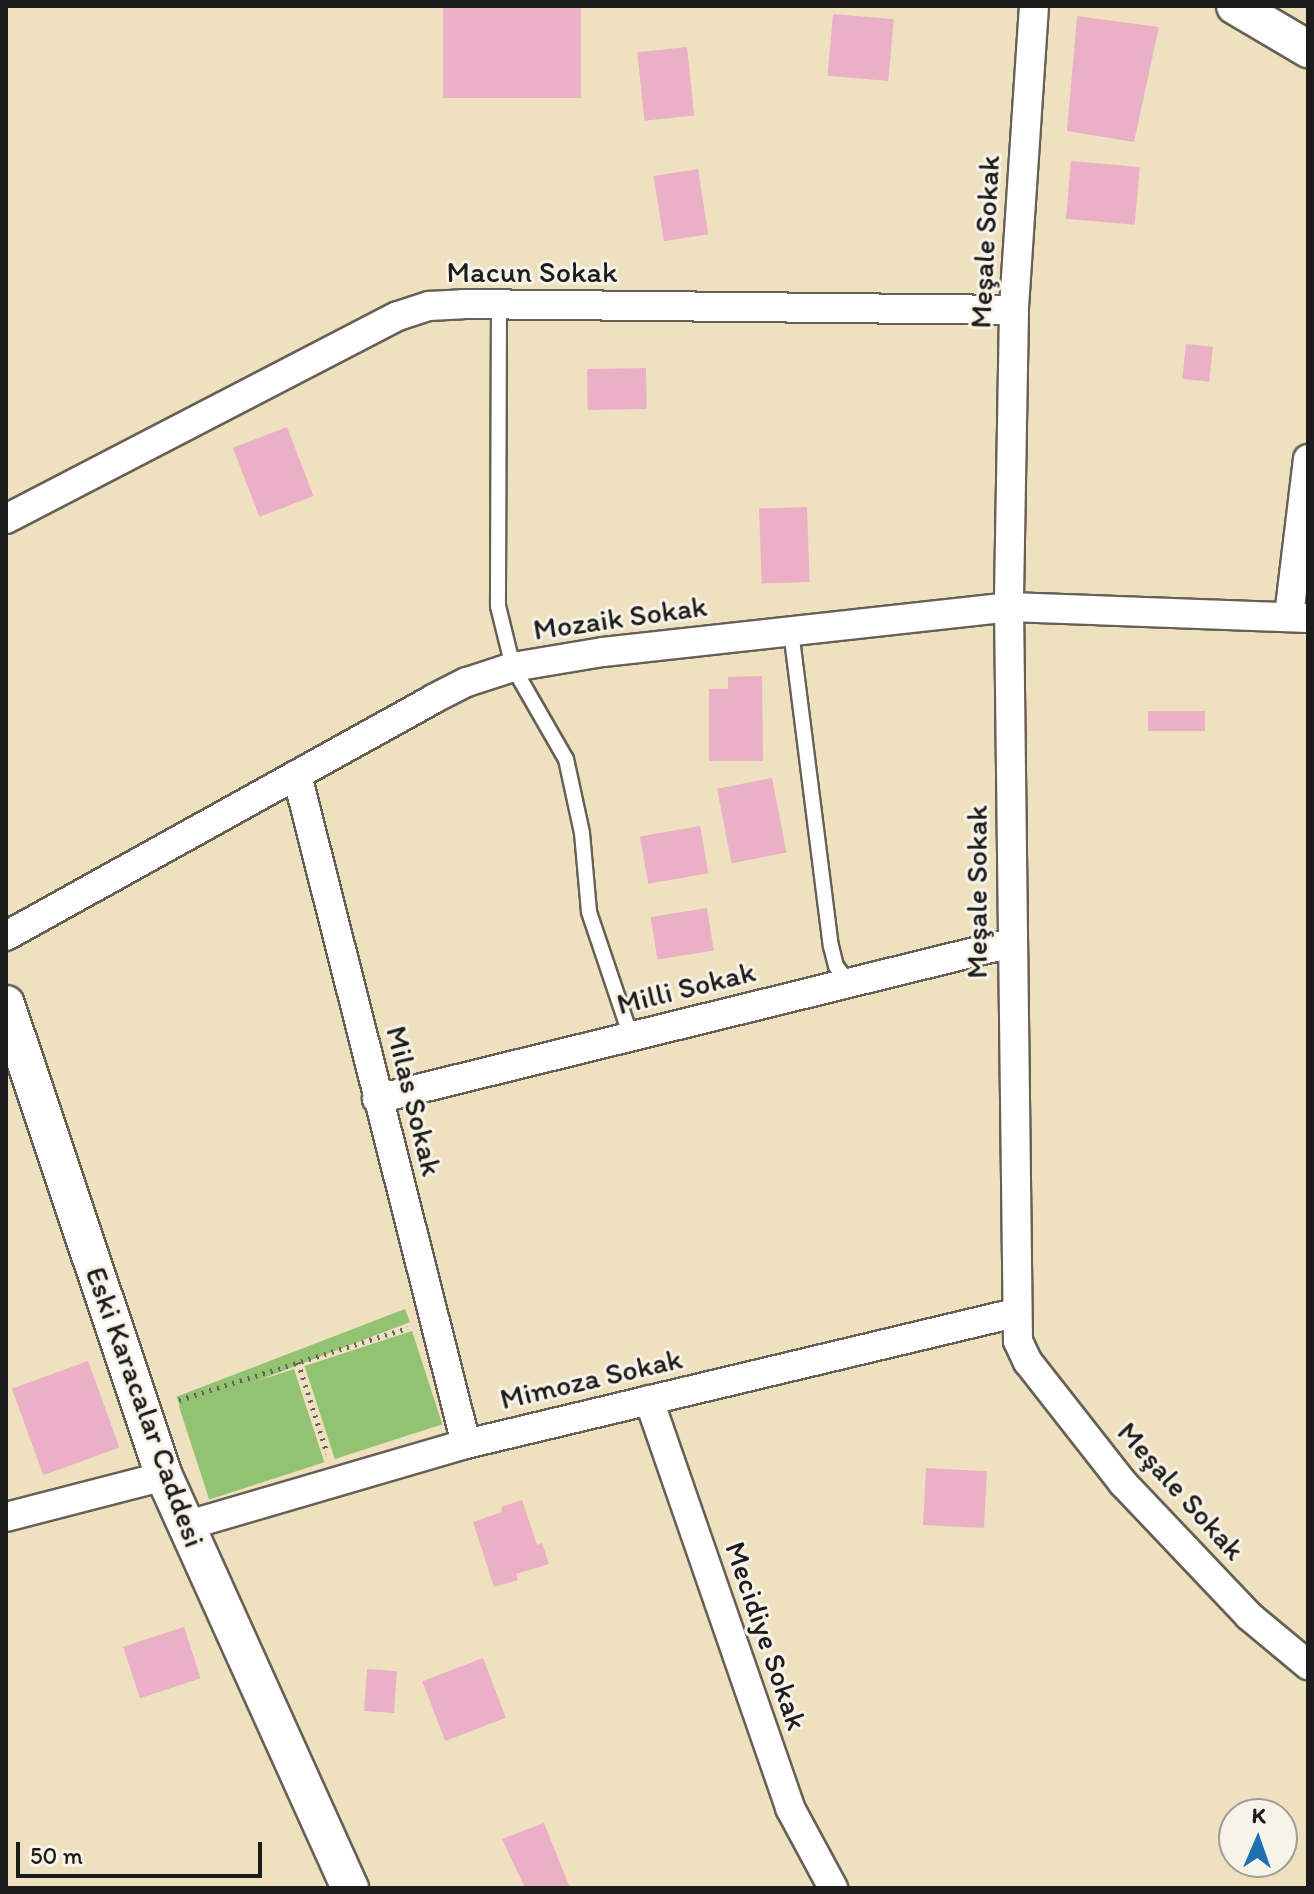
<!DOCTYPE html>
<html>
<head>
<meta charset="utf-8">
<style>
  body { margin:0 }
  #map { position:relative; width:1314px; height:1894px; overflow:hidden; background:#efe0c0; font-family:Itim,sans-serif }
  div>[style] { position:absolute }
  .green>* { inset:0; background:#92c373; transform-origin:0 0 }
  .building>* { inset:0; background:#eab0c5; transform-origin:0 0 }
  .path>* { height:5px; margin-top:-2.5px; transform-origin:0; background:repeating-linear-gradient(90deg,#666155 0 2px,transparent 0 8px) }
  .roads { filter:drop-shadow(2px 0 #666155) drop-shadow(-2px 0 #666155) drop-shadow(0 2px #666155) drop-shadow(0 -2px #666155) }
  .service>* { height:14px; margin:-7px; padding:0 7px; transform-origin:7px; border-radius:7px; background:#fff }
  .minor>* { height:28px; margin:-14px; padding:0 14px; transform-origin:14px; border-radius:14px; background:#fff }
  .tertiary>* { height:36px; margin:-18px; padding:0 18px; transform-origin:18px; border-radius:18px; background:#fff }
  span { translate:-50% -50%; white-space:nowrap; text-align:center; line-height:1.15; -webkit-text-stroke:6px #f7f3e8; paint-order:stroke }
  .street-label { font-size:30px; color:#1c1c1c }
  .frame { position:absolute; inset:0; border:8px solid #1c1c1c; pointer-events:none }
  .north { position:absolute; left:1218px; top:1798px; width:80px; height:80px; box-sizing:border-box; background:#f7f3e8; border:2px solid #9f9d96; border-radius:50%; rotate:2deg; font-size:22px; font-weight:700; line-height:32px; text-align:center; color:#1c1c1c }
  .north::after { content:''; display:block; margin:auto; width:28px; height:36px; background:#1f6fb2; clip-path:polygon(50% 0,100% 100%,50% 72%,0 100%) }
  .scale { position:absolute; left:16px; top:1842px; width:246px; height:36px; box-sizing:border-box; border:4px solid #1c1c1c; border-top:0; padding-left:10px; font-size:24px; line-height:28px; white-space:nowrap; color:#1c1c1c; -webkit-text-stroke:6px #f7f3e8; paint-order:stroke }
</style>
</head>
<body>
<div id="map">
  <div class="green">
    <div style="left:405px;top:1309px;width:14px;height:245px;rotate:69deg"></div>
    <div style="left:412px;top:1331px;width:98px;height:113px;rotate:72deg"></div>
    <div style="left:294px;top:1369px;width:98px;height:121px;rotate:72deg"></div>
  </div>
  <div class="building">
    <div style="left:443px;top:6px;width:138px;height:92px"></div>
    <div style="left:833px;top:14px;width:61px;height:62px;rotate:5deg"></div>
    <div style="clip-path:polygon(1077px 16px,1159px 27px,1134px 142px,1067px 131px)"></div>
    <div style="left:687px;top:47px;width:69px;height:50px;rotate:84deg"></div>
    <div style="left:1071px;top:161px;width:69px;height:58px;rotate:5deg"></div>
    <div style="left:698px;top:169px;width:66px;height:45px;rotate:81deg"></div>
    <div style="left:1186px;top:344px;width:27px;height:35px;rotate:6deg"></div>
    <div style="left:646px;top:368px;width:41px;height:59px;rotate:89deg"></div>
    <div style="left:287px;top:427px;width:74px;height:58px;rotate:69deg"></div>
    <div style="left:807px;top:507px;width:75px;height:48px;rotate:88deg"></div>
    <div style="clip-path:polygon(762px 676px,763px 761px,709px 761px,709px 689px,728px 689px,728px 677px)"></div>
    <div style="left:1148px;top:711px;width:57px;height:20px"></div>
    <div style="left:772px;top:778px;width:76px;height:56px;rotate:79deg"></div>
    <div style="left:700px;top:826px;width:48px;height:61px;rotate:80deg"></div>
    <div style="left:707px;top:908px;width:43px;height:57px;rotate:81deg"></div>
    <div style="left:88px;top:1361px;width:92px;height:81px;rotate:70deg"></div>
    <div style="left:926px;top:1468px;width:61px;height:57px;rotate:3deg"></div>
    <div style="clip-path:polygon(522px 1500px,537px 1545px,542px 1543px,549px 1564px,516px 1574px,518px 1580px,494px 1587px,473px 1522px,502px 1512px,501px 1507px)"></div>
    <div style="left:184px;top:1627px;width:54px;height:64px;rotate:72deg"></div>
    <div style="left:483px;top:1658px;width:64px;height:65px;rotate:69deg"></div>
    <div style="left:367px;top:1669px;width:30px;height:42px;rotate:4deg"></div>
    <div style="clip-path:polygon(544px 1823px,570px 1888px,525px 1888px,502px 1839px)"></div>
  </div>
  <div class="path">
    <div style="left:298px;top:1362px;width:96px;rotate:72.3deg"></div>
    <div style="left:179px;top:1400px;width:240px;rotate:-17.5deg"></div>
  </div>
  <div class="roads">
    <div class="service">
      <div style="left:499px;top:304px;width:302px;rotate:90.2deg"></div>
      <div style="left:498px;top:606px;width:63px;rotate:76.2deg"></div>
      <div style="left:513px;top:667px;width:106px;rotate:60.1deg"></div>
      <div style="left:566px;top:759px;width:76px;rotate:77.8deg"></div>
      <div style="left:582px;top:833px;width:79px;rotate:84.9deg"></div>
      <div style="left:589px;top:912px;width:132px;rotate:71.4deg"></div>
      <div style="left:791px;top:631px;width:318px;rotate:82.8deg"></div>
      <div style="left:831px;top:946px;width:21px;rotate:76deg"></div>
      <div style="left:836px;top:966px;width:21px;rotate:53deg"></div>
    </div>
    <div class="minor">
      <div style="left:1034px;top:6px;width:305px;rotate:93.8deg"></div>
      <div style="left:1014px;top:310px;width:297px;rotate:91deg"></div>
      <div style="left:1009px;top:607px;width:734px;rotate:89.3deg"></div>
      <div style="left:1018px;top:1341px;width:23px;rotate:65deg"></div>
      <div style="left:1028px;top:1362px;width:154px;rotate:51.9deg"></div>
      <div style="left:1123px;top:1483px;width:183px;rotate:46.5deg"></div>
      <div style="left:1249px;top:1616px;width:77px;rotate:39.7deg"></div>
      <div style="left:6px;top:519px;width:441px;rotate:-27.4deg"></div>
      <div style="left:398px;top:316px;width:33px;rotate:-18deg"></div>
      <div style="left:429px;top:306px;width:34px;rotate:-3deg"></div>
      <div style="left:463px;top:304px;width:551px;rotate:0.62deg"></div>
      <div style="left:1289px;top:616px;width:158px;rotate:-83.1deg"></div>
      <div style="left:297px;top:775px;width:690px;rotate:75.82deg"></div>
      <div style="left:6px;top:936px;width:488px;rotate:-29deg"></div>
      <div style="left:433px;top:699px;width:38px;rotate:-27deg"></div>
      <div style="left:467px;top:682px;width:48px;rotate:-18.1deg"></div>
      <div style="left:513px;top:667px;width:91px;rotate:-9.5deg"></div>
      <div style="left:603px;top:652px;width:408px;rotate:-6.3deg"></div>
      <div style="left:1009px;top:607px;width:299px;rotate:2.1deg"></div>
      <div style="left:377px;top:1099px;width:653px;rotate:-13.82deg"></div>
      <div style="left:649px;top:1400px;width:432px;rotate:70.9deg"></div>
      <div style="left:790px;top:1808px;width:91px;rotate:61.7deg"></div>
      <div style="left:6px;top:1517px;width:163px;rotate:-14.5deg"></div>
      <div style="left:185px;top:1526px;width:293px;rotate:-16.3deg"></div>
      <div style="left:466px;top:1444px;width:564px;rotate:-13.42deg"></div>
    </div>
    <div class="tertiary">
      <div style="left:1235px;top:6px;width:85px;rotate:30.5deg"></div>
      <div style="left:6px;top:1004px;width:498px;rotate:71.5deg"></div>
      <div style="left:164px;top:1476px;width:452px;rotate:65.7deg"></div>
    </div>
  </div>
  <div class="street-label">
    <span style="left:985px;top:242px;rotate:-87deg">Meşale Sokak</span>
    <span style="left:532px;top:272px">Macun Sokak</span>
    <span style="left:620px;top:618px;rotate:-8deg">Mozaik Sokak</span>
    <span style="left:977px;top:892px;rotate:-90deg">Meşale Sokak</span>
    <span style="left:686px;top:988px;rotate:-14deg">Milli Sokak</span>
    <span style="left:414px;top:1101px;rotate:76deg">Milas Sokak</span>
    <span style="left:591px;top:1379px;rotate:-13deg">Mimoza Sokak</span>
    <span style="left:145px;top:1407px;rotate:70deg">Eski Karacalar Caddesi</span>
    <span style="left:1181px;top:1491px;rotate:48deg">Meşale Sokak</span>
    <span style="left:766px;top:1636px;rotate:71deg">Mecidiye Sokak</span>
  </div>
  <div class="frame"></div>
  <div class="north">K</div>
  <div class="scale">50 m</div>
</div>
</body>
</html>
